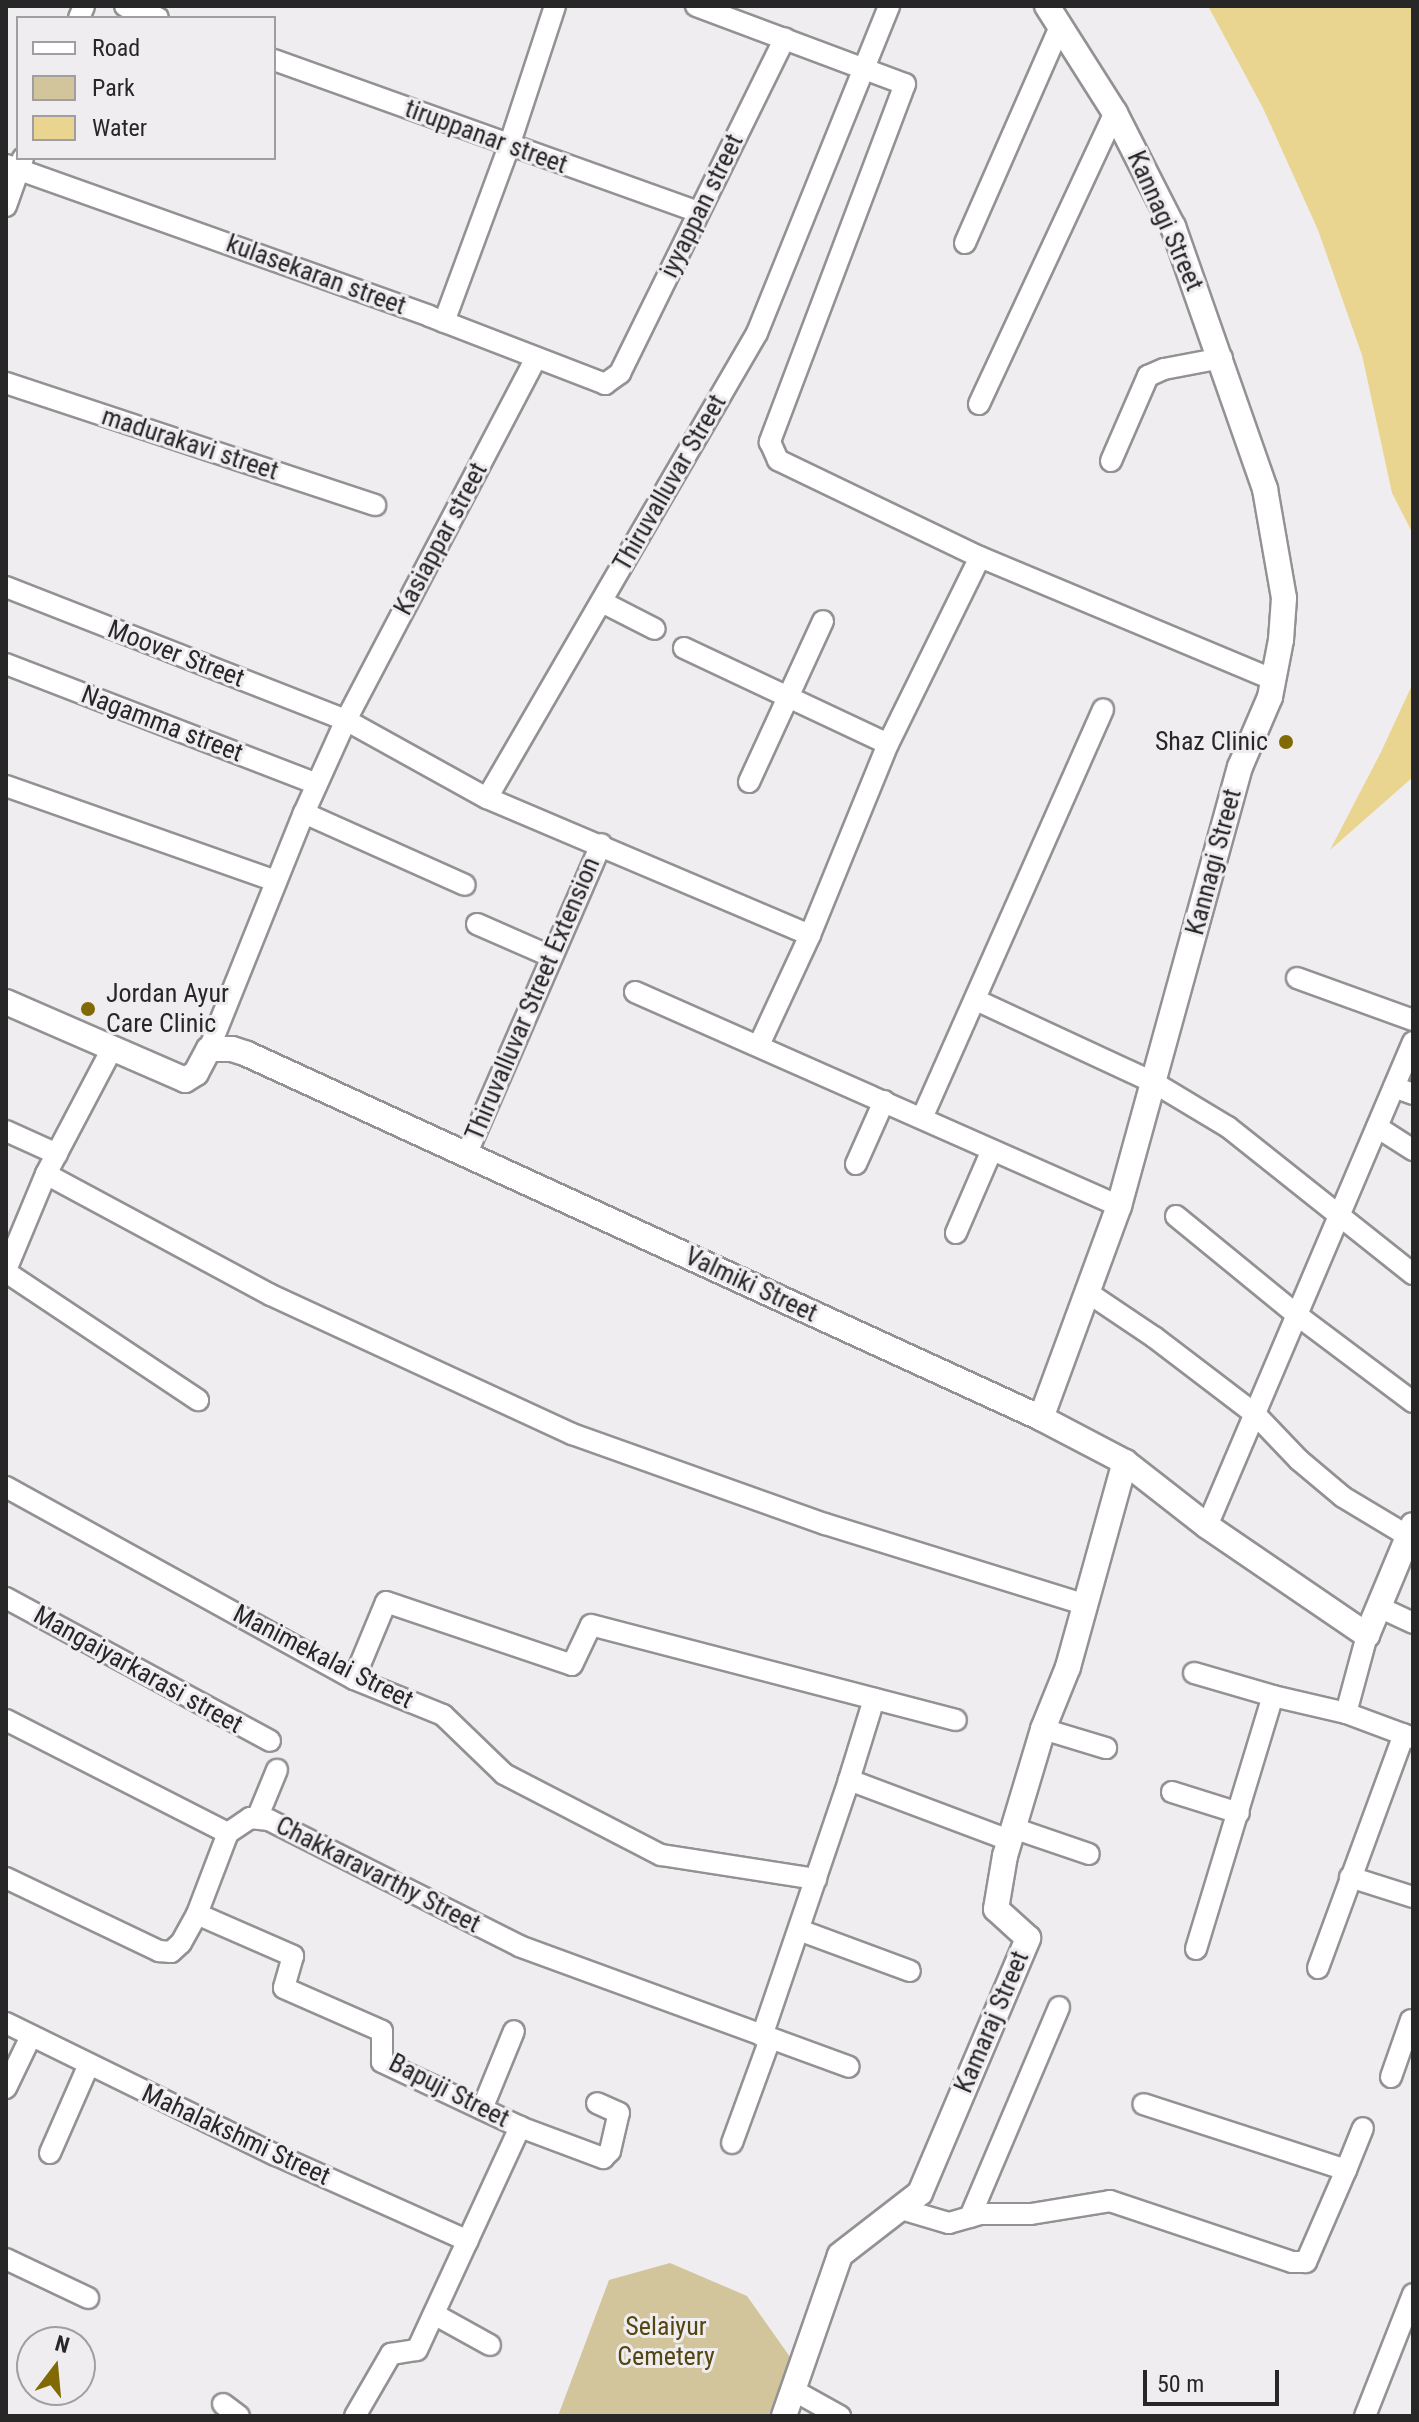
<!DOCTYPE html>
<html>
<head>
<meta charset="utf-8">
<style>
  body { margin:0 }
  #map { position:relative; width:1419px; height:2422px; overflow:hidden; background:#f0edf1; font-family:"Roboto Condensed",sans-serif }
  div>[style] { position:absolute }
  .green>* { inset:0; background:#d2c59b }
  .water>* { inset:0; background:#e9d58f }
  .roads { filter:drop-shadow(2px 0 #949195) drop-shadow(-2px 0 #949195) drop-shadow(0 2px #949195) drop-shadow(0 -2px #949195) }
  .minor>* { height:20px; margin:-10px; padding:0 10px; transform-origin:10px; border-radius:10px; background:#fff }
  .tertiary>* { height:24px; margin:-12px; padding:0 12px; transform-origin:12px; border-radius:12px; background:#fff }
  .dots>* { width:22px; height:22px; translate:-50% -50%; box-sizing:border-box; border:4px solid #f0edf1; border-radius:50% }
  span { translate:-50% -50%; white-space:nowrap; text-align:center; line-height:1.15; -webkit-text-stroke:6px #f0edf1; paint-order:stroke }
  .street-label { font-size:26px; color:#282728 }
  .poi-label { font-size:26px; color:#282728 }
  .right { translate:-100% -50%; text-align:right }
  .left { translate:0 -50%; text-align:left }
  .park-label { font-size:26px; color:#544610 }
  .frame { position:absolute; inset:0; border:8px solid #282728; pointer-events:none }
  .legend { position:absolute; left:16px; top:16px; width:260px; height:144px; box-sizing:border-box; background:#f0edf1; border:2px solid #a09ea1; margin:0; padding:10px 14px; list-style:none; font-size:24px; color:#282728 }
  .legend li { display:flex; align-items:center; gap:16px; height:40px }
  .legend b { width:40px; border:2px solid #a09ea1 }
  .north { position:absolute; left:16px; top:2326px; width:80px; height:80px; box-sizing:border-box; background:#f0edf1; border:2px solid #a09ea1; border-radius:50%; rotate:16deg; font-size:22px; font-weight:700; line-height:32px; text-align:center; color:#282728 }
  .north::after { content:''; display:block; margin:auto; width:28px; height:36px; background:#816a03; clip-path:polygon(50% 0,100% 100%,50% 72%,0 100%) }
  .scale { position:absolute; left:1143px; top:2370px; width:136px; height:36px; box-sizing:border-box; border:4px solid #282728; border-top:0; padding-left:10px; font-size:24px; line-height:28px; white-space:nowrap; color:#282728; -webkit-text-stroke:6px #f0edf1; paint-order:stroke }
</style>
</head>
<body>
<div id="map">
  <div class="green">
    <div style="clip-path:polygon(670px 2263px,747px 2296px,795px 2364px,777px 2416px,558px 2416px,609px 2280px)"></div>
  </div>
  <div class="water">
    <div style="clip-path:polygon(1208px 6px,1413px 6px,1413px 534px,1392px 493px,1362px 355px,1318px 230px,1263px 108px)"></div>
    <div style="clip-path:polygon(1413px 683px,1413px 777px,1330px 850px,1381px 752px)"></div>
  </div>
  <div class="roads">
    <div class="minor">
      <div style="left:125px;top:6px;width:35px;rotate:20deg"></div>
      <div style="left:696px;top:6px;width:223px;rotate:20.5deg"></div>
      <div style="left:905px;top:84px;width:383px;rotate:110.7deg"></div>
      <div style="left:770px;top:442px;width:20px;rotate:66deg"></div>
      <div style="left:778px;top:460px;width:224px;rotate:25.7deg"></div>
      <div style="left:980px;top:557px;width:316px;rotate:22.7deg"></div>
      <div style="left:79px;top:18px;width:13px;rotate:-67deg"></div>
      <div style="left:274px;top:60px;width:450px;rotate:19.7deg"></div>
      <div style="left:6px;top:165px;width:449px;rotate:19.6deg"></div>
      <div style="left:429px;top:316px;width:189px;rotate:21.1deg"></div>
      <div style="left:605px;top:384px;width:19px;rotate:-36deg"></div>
      <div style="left:620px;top:373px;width:373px;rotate:-63.8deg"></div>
      <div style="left:6px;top:206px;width:51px;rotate:-70.5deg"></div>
      <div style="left:965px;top:243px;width:236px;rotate:-66.3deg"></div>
      <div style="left:444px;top:322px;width:188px;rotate:-69.7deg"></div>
      <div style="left:509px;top:146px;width:147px;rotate:-71.8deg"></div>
      <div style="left:6px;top:383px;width:389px;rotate:18.3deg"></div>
      <div style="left:979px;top:404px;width:321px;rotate:-65deg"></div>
      <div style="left:1111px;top:461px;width:93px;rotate:-66.5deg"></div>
      <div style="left:1148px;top:376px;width:17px;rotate:-24deg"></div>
      <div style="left:1164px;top:369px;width:59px;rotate:-10.7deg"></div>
      <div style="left:6px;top:587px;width:365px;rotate:21.4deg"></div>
      <div style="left:346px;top:720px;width:161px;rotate:29deg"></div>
      <div style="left:487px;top:798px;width:538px;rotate:-59.86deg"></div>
      <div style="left:757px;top:333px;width:353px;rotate:-68deg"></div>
      <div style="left:602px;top:602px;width:59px;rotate:27deg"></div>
      <div style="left:684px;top:648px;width:225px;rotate:25.2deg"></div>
      <div style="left:6px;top:664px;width:333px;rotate:21.1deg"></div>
      <div style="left:749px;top:782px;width:177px;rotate:-65.3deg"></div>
      <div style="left:6px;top:786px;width:286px;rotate:19.4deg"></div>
      <div style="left:487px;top:798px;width:351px;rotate:23deg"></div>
      <div style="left:304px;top:813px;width:176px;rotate:24.1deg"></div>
      <div style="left:477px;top:924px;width:80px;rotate:23.7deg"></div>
      <div style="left:1297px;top:978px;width:123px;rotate:19.9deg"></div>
      <div style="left:635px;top:992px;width:529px;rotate:23.85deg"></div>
      <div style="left:976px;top:1000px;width:195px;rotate:24.9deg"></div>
      <div style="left:1153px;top:1082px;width:87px;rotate:31deg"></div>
      <div style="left:1228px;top:1127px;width:236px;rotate:38.5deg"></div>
      <div style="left:759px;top:1045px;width:121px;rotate:-65.1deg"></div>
      <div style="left:810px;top:935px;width:206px;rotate:-67.8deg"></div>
      <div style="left:888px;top:744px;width:208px;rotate:-63.8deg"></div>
      <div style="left:209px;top:1049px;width:254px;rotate:-68.1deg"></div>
      <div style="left:304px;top:813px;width:102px;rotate:-65.7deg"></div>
      <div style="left:346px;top:720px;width:409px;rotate:-62.3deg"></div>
      <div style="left:1394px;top:1087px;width:20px;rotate:20deg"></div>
      <div style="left:922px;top:1118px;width:447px;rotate:-66.1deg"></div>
      <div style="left:1377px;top:1127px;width:43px;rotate:32.6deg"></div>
      <div style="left:6px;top:1131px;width:56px;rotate:24.3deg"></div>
      <div style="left:466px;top:1155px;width:339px;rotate:-66.5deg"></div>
      <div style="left:856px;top:1164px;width:69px;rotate:-66deg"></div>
      <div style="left:46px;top:1174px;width:255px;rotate:28.3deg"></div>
      <div style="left:271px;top:1295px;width:332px;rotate:24.8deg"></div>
      <div style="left:572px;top:1434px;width:269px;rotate:19.6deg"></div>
      <div style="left:825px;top:1524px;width:273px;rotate:17.2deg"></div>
      <div style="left:1176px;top:1216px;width:156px;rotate:39.3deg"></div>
      <div style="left:1297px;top:1315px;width:145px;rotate:36.9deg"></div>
      <div style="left:956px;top:1233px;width:90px;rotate:-66.6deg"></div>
      <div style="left:6px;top:1270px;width:104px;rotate:-67.4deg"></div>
      <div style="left:46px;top:1174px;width:141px;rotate:-62.2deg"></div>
      <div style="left:6px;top:1272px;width:231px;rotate:33.7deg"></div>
      <div style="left:1087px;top:1292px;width:81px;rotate:33.9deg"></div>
      <div style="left:1154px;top:1337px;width:127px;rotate:37.3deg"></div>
      <div style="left:1255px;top:1414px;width:64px;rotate:46.3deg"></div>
      <div style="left:1299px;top:1460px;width:57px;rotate:40.1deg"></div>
      <div style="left:1343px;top:1497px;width:76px;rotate:31deg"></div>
      <div style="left:6px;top:1487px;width:397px;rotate:28.9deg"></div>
      <div style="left:354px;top:1679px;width:96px;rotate:22deg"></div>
      <div style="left:443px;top:1715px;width:85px;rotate:44deg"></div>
      <div style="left:504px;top:1774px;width:177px;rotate:27.3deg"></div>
      <div style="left:661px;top:1855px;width:157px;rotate:8.8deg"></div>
      <div style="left:1207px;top:1526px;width:526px;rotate:-66.94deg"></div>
      <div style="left:6px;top:1598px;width:300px;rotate:28.4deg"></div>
      <div style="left:1381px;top:1608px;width:35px;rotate:25deg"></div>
      <div style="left:1194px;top:1673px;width:82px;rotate:16.2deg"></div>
      <div style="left:354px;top:1679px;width:83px;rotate:-67.4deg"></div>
      <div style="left:386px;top:1602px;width:196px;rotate:18.7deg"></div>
      <div style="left:572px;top:1665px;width:44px;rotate:-64.6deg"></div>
      <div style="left:591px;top:1625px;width:377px;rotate:14.6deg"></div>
      <div style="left:1346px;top:1713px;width:81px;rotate:-74.9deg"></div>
      <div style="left:6px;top:1720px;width:249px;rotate:27deg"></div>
      <div style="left:228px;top:1833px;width:27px;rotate:-34deg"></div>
      <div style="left:250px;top:1818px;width:19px;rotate:6deg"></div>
      <div style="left:269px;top:1820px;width:280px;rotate:26.7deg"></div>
      <div style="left:519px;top:1946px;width:351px;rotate:20.1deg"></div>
      <div style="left:1043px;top:1729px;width:66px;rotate:16.8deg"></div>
      <div style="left:849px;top:1780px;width:85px;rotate:-72.8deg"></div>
      <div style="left:1172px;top:1792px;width:70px;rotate:17.4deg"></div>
      <div style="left:258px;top:1816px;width:50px;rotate:-67.6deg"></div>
      <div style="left:1013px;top:1828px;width:80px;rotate:18.9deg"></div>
      <div style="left:1350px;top:1877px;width:66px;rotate:17.6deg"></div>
      <div style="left:6px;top:1878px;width:170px;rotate:25.5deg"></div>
      <div style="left:159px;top:1951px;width:12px;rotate:5deg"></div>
      <div style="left:171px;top:1952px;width:13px;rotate:-42deg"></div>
      <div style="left:181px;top:1943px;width:33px;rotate:-61deg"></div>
      <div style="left:197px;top:1914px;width:87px;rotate:-69.1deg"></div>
      <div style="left:197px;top:1914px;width:105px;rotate:23.6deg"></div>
      <div style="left:293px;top:1956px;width:33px;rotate:106deg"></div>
      <div style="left:284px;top:1988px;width:107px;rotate:23.7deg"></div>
      <div style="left:382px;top:2031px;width:31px;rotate:90deg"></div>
      <div style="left:382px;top:2062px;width:153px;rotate:25.2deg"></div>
      <div style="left:520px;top:2127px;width:89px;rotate:20.5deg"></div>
      <div style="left:603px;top:2158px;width:10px;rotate:-45deg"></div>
      <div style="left:610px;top:2151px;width:39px;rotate:-77deg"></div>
      <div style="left:619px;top:2113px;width:24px;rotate:-156deg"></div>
      <div style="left:799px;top:1930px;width:118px;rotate:20.3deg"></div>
      <div style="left:1196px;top:1949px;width:264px;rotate:-73.1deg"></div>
      <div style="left:1273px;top:1696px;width:75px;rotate:13.1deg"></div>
      <div style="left:1346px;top:1713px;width:72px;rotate:20.5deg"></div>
      <div style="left:1318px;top:1968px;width:249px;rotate:-69.8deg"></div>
      <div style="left:6px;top:2023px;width:301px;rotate:26.1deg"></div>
      <div style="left:276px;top:2155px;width:210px;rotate:24.1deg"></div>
      <div style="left:762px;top:2036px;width:270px;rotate:-71.2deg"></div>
      <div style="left:849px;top:1780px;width:171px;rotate:20.6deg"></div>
      <div style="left:1391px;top:2077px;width:60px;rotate:-70.7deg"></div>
      <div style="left:6px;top:2088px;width:58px;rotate:-64.3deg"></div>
      <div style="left:482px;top:2109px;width:84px;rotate:-67.7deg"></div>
      <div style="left:732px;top:2143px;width:111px;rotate:-69.9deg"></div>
      <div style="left:50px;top:2153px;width:97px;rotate:-66.3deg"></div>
      <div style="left:1346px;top:2170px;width:45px;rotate:-68deg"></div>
      <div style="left:901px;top:2209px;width:50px;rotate:16.3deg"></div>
      <div style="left:949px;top:2223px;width:33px;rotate:-16deg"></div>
      <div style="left:981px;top:2214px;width:50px"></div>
      <div style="left:1031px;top:2214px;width:80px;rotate:-9.3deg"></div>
      <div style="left:1110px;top:2201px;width:192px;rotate:18.5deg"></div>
      <div style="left:1292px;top:2262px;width:14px"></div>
      <div style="left:1306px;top:2262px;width:100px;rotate:-66.5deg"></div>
      <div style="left:1346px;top:2170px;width:213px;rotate:-162deg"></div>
      <div style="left:970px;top:2217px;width:228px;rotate:-67deg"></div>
      <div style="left:6px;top:2259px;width:91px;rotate:25.4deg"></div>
      <div style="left:434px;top:2314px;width:64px;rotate:29deg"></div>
      <div style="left:793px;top:2390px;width:54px;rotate:29deg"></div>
      <div style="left:223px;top:2404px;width:20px;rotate:37deg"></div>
      <div style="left:355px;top:2416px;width:72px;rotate:-59.9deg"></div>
      <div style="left:391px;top:2354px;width:26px;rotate:-9deg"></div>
      <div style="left:417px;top:2350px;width:246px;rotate:-65.2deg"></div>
      <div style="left:1365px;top:2416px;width:131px;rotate:-68.5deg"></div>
    </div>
    <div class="tertiary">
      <div style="left:6px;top:1002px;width:195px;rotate:23.5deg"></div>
      <div style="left:185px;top:1080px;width:13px;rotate:-32deg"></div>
      <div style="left:196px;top:1073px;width:27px;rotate:-62deg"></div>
      <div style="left:209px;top:1049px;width:23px"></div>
      <div style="left:232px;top:1049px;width:16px;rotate:18deg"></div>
      <div style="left:247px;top:1054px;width:873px;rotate:24.63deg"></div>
      <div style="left:1041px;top:1418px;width:95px;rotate:27.6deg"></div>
      <div style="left:1125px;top:1462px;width:104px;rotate:38deg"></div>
      <div style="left:1207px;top:1526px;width:194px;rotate:34.3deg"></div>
      <div style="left:1367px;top:1635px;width:119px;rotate:-67.3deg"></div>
      <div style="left:1041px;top:1418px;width:226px;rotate:-69.8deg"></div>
      <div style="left:1119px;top:1206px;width:455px;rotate:-74.6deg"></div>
      <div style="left:1240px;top:767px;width:76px;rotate:-66.8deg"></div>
      <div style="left:1270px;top:697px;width:58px;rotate:-79.1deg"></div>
      <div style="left:1281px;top:640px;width:42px;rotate:-85.9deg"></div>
      <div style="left:1284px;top:598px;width:111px;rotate:-99.9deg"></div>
      <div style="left:1265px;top:489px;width:278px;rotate:-109.3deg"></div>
      <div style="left:1173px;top:227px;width:128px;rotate:-117deg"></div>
      <div style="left:1115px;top:113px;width:127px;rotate:-122.4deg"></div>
      <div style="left:784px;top:2416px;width:170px;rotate:-70.8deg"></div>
      <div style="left:840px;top:2255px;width:101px;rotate:-37.8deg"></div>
      <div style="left:920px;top:2193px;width:277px;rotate:-67deg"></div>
      <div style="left:1028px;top:1938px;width:43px;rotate:-137.8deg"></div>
      <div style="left:996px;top:1909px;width:54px;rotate:-80.4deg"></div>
      <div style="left:1005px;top:1856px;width:133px;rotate:-73.3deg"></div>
      <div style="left:1043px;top:1729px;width:67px;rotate:-68deg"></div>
      <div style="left:1068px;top:1667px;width:213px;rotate:-74.5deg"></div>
    </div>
  </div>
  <div class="dots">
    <div style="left:1286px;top:742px;background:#816a03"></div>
    <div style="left:88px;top:1009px;background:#816a03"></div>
  </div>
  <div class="street-label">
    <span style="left:486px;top:137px;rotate:20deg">tiruppanar street</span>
    <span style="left:702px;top:206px;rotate:-64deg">iyyappan street</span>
    <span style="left:1165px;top:221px;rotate:66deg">Kannagi Street</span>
    <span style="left:316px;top:275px;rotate:20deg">kulasekaran street</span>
    <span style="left:190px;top:444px;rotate:18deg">madurakavi street</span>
    <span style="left:670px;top:483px;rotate:-60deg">Thiruvalluvar Street</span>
    <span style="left:441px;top:539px;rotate:-62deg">Kasiappar street</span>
    <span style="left:176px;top:654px;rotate:21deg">Moover Street</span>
    <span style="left:162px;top:724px;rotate:21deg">Nagamma street</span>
    <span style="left:1214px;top:862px;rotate:-75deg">Kannagi Street</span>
    <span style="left:533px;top:999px;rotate:-67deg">Thiruvalluvar Street Extension</span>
    <span style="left:751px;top:1285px;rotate:25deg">Valmiki Street</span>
    <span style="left:323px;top:1657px;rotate:27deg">Manimekalai Street</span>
    <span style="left:138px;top:1670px;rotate:29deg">Mangaiyarkarasi street</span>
    <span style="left:378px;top:1875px;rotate:27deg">Chakkaravarthy Street</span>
    <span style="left:992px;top:2022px;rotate:-67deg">Kamaraj Street</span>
    <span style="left:449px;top:2091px;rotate:27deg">Bapuji Street</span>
    <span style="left:236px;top:2135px;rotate:25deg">Mahalakshmi Street</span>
  </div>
  <div class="poi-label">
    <span class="right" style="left:1268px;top:742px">Shaz Clinic</span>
    <span class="left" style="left:106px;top:1009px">Jordan Ayur<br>Care Clinic</span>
  </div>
  <div class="park-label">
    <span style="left:666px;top:2342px">Selaiyur<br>Cemetery</span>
  </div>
  <div class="frame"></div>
  <ul class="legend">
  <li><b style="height:10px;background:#fff"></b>Road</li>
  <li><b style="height:22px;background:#d2c59b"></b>Park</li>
  <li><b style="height:22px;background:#e9d58f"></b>Water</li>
  </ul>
  <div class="north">N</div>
  <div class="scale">50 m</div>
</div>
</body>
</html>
